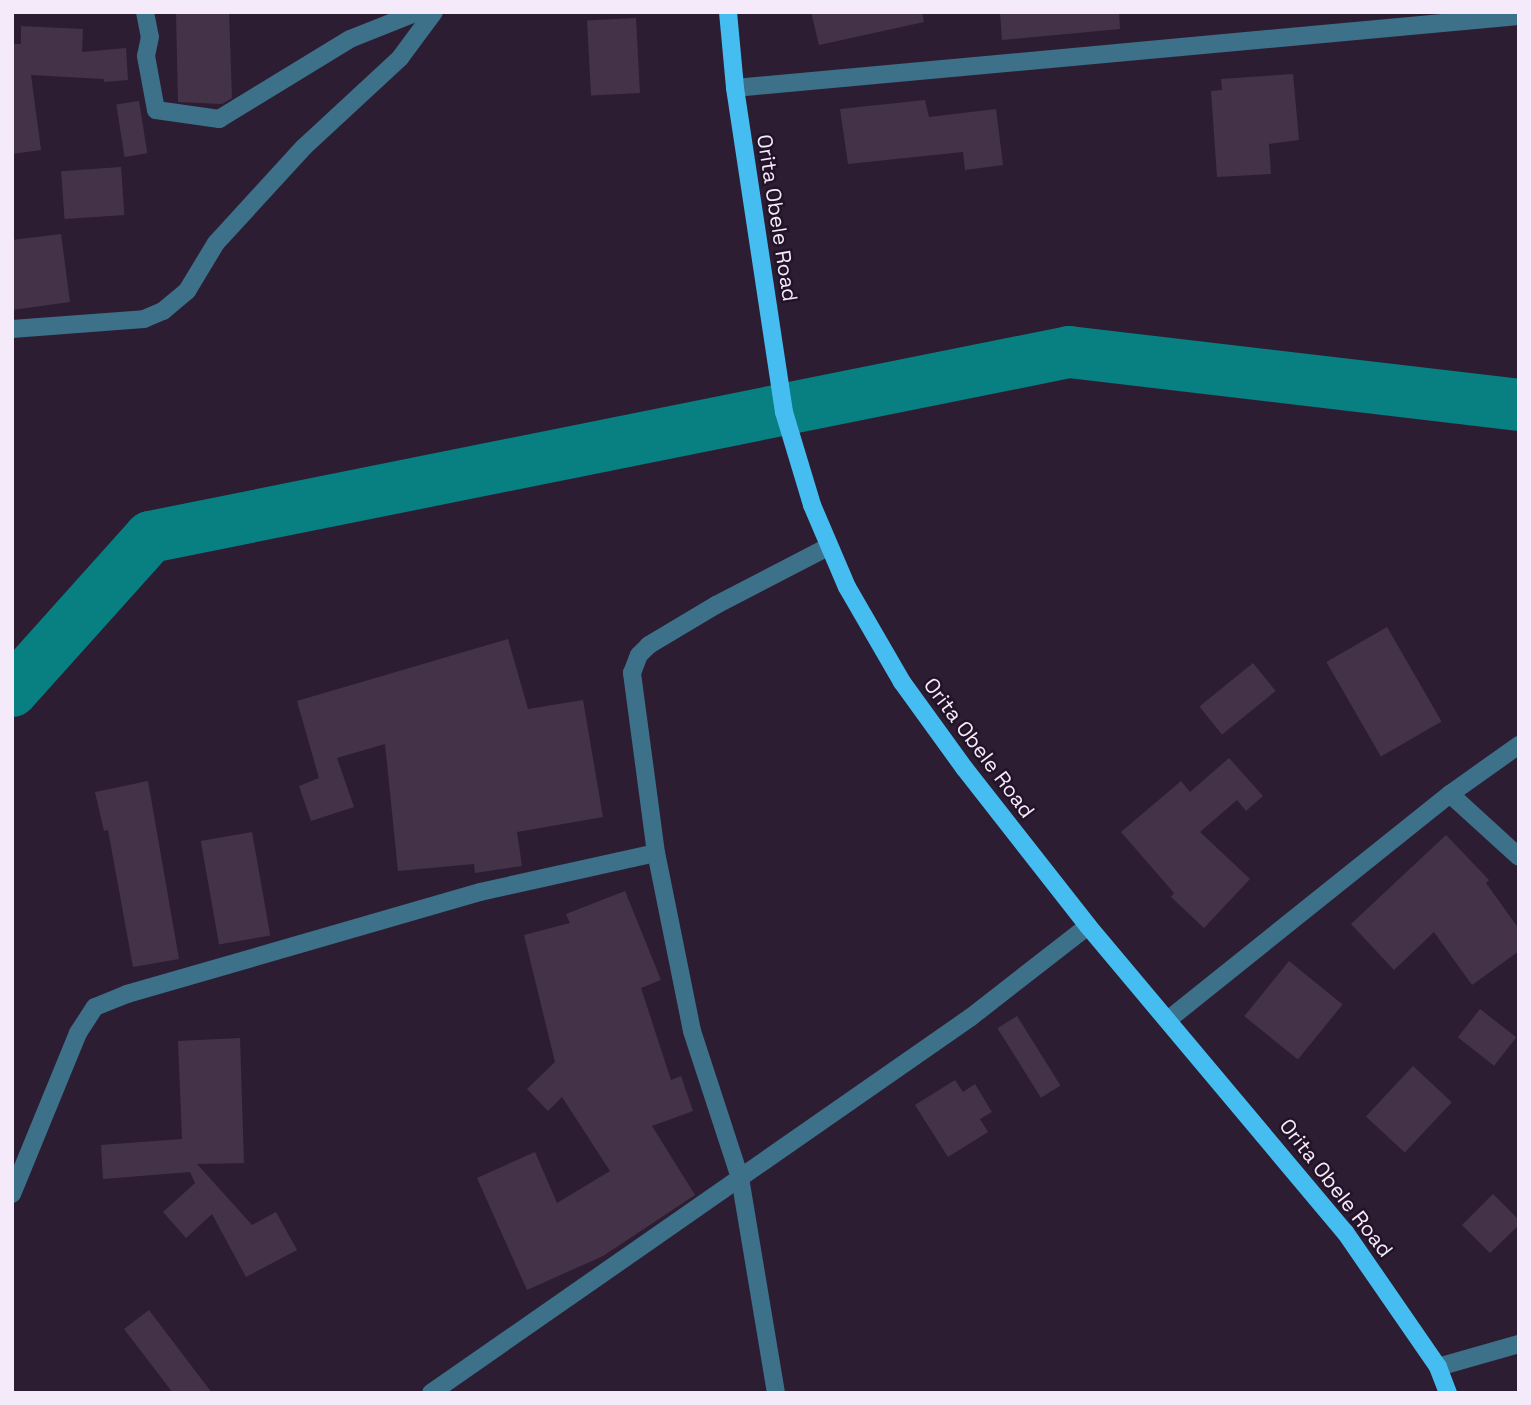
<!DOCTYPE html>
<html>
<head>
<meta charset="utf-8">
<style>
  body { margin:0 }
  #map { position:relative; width:1531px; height:1405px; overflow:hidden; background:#2d1d32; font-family:"Space Grotesk",sans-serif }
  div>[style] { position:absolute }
  .river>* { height:52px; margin:-26px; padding:0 26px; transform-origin:26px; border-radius:26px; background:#087f81 }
  .building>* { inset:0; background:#443249; transform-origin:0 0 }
  .minor>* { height:18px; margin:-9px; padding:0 9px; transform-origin:9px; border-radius:9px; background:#3d7089 }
  .major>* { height:18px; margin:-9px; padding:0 9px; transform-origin:9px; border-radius:9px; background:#45bdf1 }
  span { translate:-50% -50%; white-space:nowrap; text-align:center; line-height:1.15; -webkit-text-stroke:5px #231328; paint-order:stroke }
  .street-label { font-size:21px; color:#f5eaf9 }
  .frame { position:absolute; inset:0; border:14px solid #f5eaf9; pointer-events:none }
</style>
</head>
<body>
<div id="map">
  <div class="river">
    <div style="left:12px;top:691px;width:207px;rotate:-48.1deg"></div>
    <div style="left:150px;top:537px;width:937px;rotate:-11.38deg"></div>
    <div style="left:1069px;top:352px;width:453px;rotate:6.7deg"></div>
  </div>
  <div class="building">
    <div style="clip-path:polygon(176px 12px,229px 12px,232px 98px,222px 104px,178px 102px)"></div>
    <div style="clip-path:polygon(811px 12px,922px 12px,924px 22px,819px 45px)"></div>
    <div style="clip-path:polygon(1000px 12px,1119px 12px,1120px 29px,1002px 40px)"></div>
    <div style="left:636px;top:18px;width:75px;height:49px;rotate:87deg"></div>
    <div style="clip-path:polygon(21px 26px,83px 29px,82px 52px,126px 48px,128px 80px,104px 82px,104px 79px,31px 75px,41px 150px,12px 154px,12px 44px,21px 44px)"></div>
    <div style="clip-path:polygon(1293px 74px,1299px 140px,1269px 144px,1271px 174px,1217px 177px,1211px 91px,1222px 90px,1221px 79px)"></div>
    <div style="clip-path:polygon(925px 100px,929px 117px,996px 109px,1003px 165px,965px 170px,963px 152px,848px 164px,840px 109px)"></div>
    <div style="left:139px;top:101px;width:53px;height:23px;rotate:81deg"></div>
    <div style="left:121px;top:167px;width:48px;height:60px;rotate:86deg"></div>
    <div style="clip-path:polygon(61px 234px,70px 302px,12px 310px,12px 240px)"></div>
    <div style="left:1387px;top:627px;width:109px;height:70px;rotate:60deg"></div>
    <div style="clip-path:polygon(508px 639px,528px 709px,583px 700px,603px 817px,517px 832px,522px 866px,475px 873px,474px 864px,398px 871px,385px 744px,337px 758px,354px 807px,311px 821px,299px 786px,319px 778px,297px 701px)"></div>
    <div style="left:1253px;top:663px;width:36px;height:69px;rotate:51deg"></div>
    <div style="clip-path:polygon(1229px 758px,1263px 796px,1246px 811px,1237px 800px,1200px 832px,1250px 879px,1204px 928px,1171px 897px,1174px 893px,1121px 832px,1181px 781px,1190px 792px)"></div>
    <div style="clip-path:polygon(148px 781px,179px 959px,133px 967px,108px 830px,104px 831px,95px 792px)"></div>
    <div style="left:252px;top:832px;width:105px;height:52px;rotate:80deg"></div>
    <div style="clip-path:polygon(1446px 835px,1489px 880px,1486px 883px,1519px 929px,1519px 951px,1472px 985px,1434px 932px,1394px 970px,1351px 924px)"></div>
    <div style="clip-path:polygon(625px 891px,661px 980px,641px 988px,671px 1080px,681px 1076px,693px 1111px,652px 1126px,695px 1195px,603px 1256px,527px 1290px,477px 1178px,535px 1152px,557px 1203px,610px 1171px,562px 1097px,548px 1111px,527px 1089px,555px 1062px,524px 935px,570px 923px,566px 914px)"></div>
    <div style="left:1289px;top:961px;width:69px;height:71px;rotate:39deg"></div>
    <div style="left:1480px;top:1009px;width:46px;height:36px;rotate:38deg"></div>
    <div style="left:1017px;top:1016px;width:82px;height:23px;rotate:58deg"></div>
    <div style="clip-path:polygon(240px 1038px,244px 1163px,197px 1164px,252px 1225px,276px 1212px,297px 1250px,246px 1277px,212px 1214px,186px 1238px,163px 1212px,195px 1183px,190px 1172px,103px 1179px,101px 1145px,182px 1139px,178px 1041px)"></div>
    <div style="left:1413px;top:1066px;width:53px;height:69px;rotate:43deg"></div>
    <div style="clip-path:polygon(955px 1080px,963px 1092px,975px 1084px,992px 1112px,980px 1119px,988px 1132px,948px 1157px,915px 1105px)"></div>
    <div style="clip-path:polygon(1493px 1194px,1519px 1220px,1519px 1225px,1490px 1253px,1462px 1225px)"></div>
    <div style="clip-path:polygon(149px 1310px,212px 1393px,173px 1393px,124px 1329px)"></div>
  </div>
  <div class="minor">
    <div style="left:145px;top:12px;width:25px;rotate:79deg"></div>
    <div style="left:150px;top:37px;width:19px;rotate:102deg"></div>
    <div style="left:146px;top:56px;width:55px;rotate:79.5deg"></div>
    <div style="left:156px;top:110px;width:64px;rotate:8.1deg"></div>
    <div style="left:219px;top:119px;width:153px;rotate:-31.4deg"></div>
    <div style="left:350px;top:39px;width:73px;rotate:-21.7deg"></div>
    <div style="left:735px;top:88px;width:787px;rotate:-5.25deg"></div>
    <div style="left:12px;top:329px;width:132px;rotate:-4.3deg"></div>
    <div style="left:144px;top:319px;width:21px;rotate:-23deg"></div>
    <div style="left:163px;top:311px;width:31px;rotate:-40deg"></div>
    <div style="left:187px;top:291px;width:56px;rotate:-58.9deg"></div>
    <div style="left:216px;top:243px;width:130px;rotate:-47.5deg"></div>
    <div style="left:304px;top:147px;width:131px;rotate:-42.8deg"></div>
    <div style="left:400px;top:58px;width:57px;rotate:-53.5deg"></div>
    <div style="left:1450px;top:794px;width:93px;rotate:42.4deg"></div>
    <div style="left:1169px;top:1019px;width:360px;rotate:-38.7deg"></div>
    <div style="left:1450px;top:794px;width:85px;rotate:-35.4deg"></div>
    <div style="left:12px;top:1194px;width:174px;rotate:-67.7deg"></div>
    <div style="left:78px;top:1033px;width:31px;rotate:-57deg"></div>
    <div style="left:95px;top:1007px;width:35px;rotate:-22deg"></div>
    <div style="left:127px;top:994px;width:367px;rotate:-16.1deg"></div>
    <div style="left:480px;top:892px;width:180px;rotate:-12.5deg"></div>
    <div style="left:1438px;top:1367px;width:84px;rotate:-15.9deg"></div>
    <div style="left:431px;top:1393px;width:658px;rotate:-34.85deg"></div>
    <div style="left:971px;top:1017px;width:148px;rotate:-37.9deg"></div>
    <div style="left:776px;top:1393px;width:218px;rotate:-99.5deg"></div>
    <div style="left:740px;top:1178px;width:155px;rotate:-108.1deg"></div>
    <div style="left:692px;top:1031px;width:182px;rotate:-101.4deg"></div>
    <div style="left:656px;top:853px;width:182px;rotate:-97.6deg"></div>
    <div style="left:632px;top:673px;width:19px;rotate:-69deg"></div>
    <div style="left:639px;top:655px;width:14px;rotate:-45deg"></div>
    <div style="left:649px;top:645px;width:78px;rotate:-30.8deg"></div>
    <div style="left:716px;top:605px;width:126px;rotate:-27.4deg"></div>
  </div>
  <div class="major">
    <div style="left:728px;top:12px;width:76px;rotate:84.7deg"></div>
    <div style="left:735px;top:88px;width:328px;rotate:81.4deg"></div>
    <div style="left:784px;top:412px;width:97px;rotate:73.2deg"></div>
    <div style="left:812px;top:505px;width:89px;rotate:66.9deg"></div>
    <div style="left:847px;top:587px;width:110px;rotate:59.9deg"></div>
    <div style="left:902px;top:682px;width:107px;rotate:54.1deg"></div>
    <div style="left:965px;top:769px;width:199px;rotate:51.9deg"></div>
    <div style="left:1088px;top:926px;width:400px;rotate:50deg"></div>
    <div style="left:1345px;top:1232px;width:164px;rotate:55.4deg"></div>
    <div style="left:1438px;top:1367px;width:28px;rotate:69deg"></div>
  </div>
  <div class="street-label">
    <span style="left:777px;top:218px;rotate:81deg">Orita Obele Road</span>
    <span style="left:979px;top:748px;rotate:53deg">Orita Obele Road</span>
    <span style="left:1336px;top:1188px;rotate:52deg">Orita Obele Road</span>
  </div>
  <div class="frame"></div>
</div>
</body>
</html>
